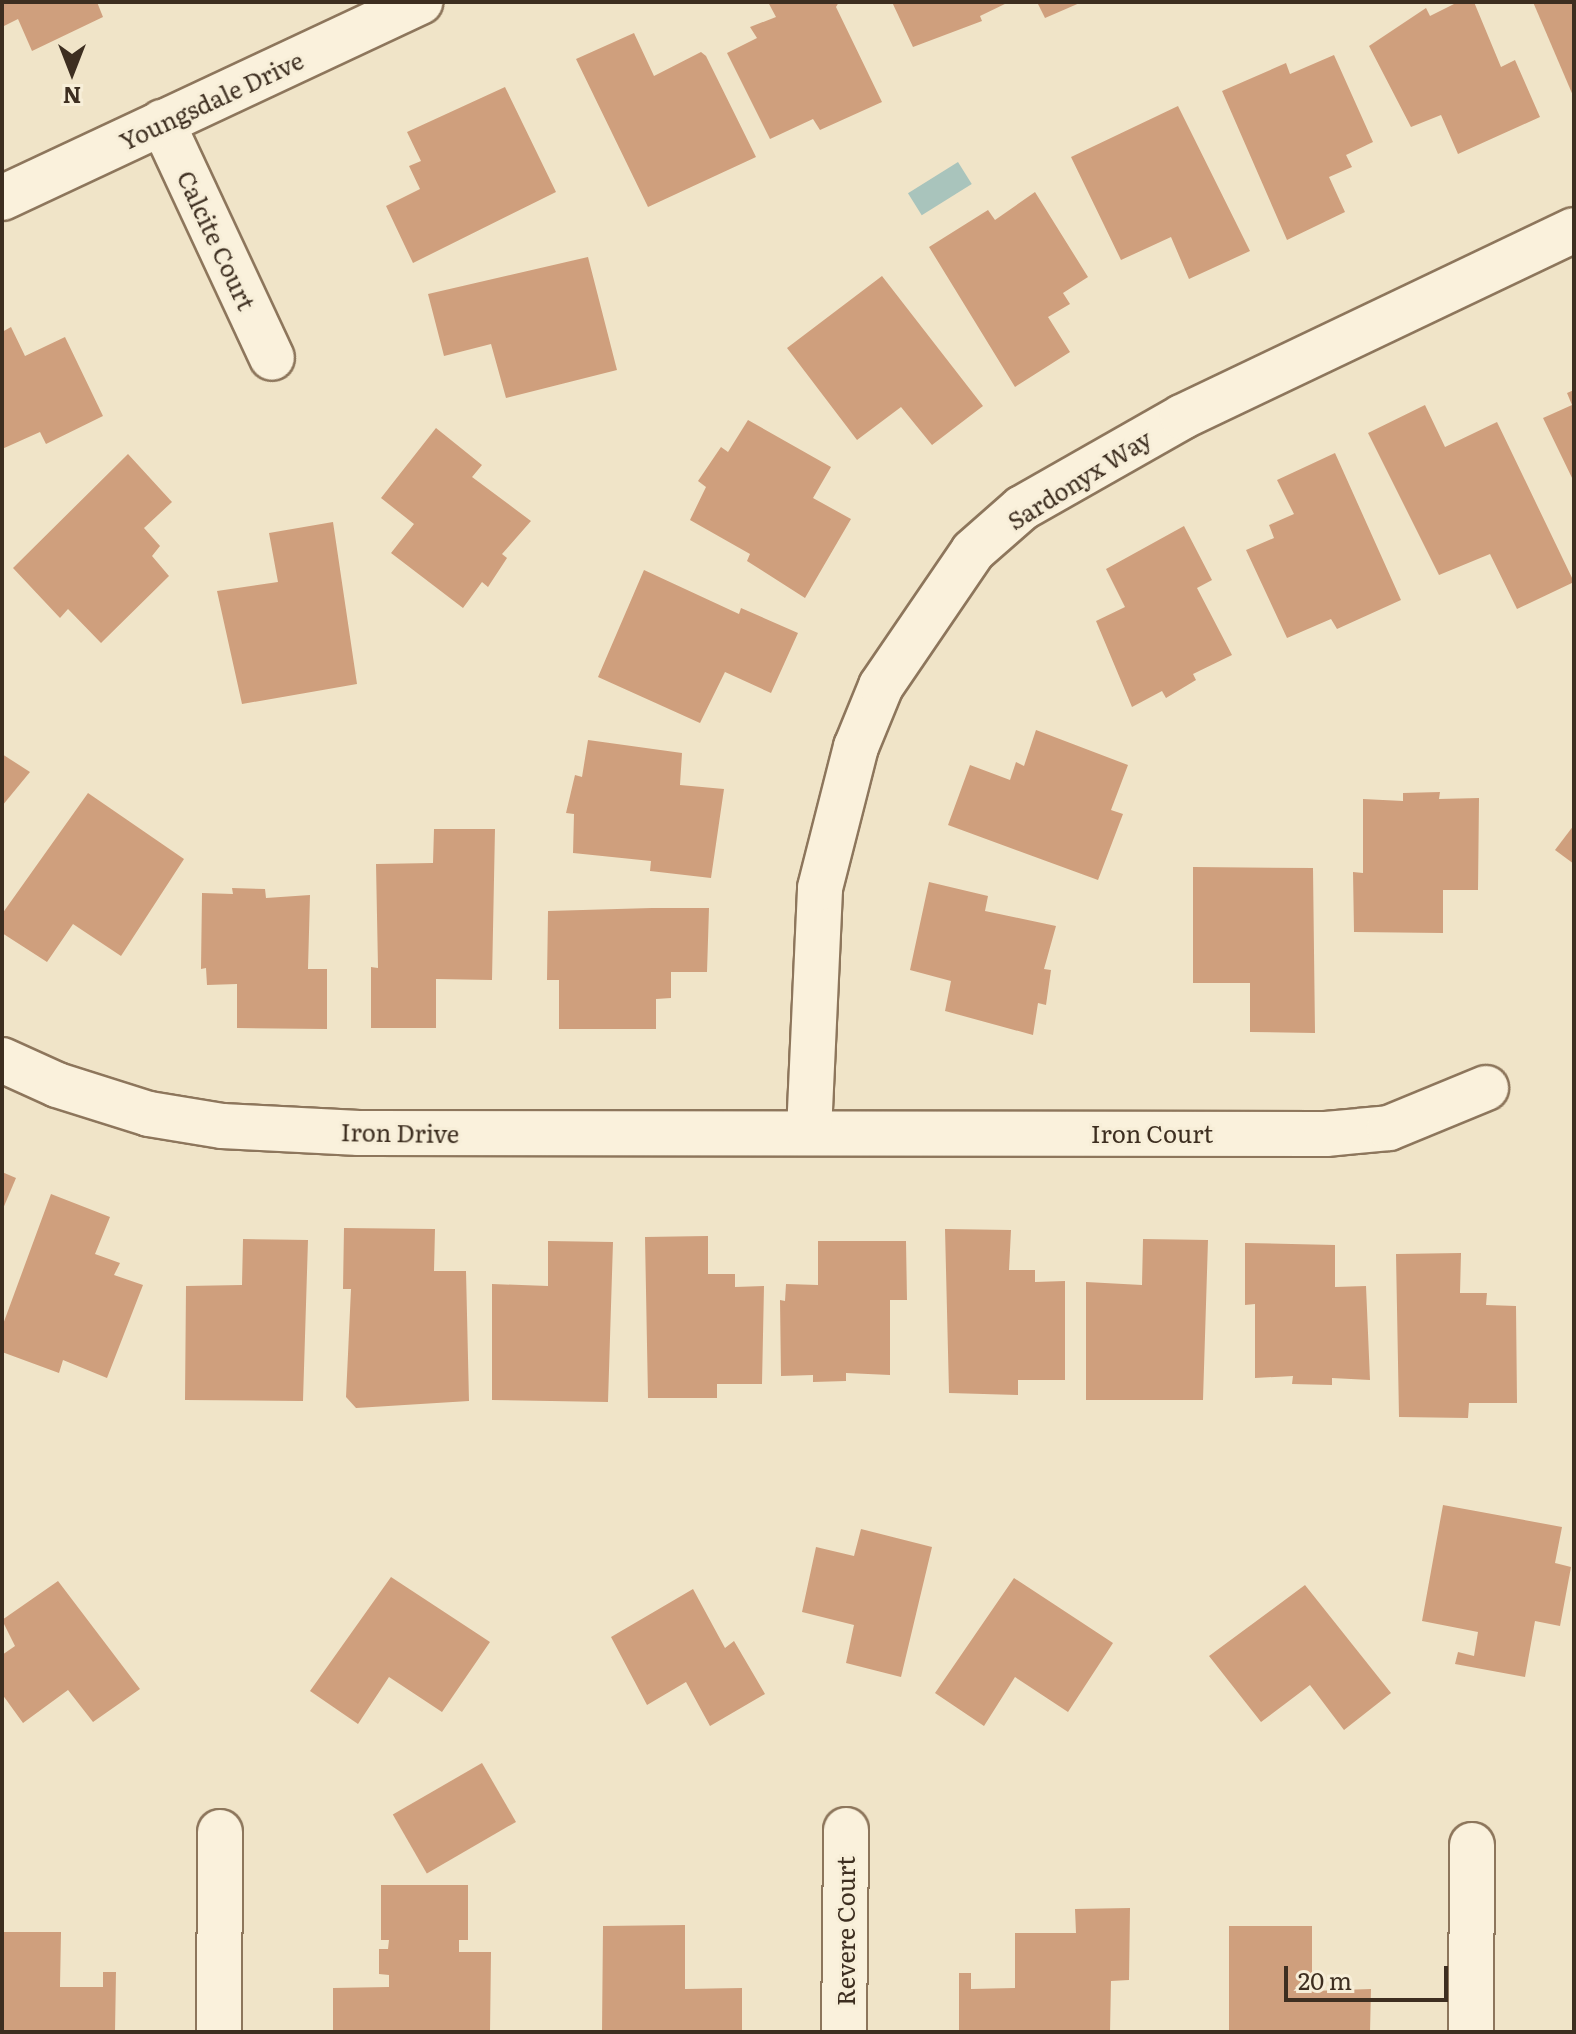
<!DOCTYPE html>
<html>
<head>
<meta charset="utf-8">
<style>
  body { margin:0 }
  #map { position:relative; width:1576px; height:2034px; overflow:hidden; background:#f0e4c8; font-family:Literata,serif }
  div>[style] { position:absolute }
  .water>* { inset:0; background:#a9c4bc; transform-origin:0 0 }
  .building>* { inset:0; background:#cf9f7d; transform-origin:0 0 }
  .roads { filter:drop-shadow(2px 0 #8d765c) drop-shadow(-2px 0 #8d765c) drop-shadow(0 2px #8d765c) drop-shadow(0 -2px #8d765c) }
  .street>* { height:44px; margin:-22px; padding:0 22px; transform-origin:22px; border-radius:22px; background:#faf1dc }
  .secondary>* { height:44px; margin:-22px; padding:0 22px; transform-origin:22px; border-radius:22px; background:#faf1dc }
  span { translate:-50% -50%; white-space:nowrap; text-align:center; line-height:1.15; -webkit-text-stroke:6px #f7eed8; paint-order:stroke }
  .street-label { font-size:24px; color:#3d2e20 }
  .frame { position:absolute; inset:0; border:4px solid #3d2e20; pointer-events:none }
  .north { position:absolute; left:32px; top:32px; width:80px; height:80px; -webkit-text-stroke:6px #f7eed8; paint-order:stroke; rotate:180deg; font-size:22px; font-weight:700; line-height:32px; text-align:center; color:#3d2e20 }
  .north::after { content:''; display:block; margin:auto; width:28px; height:36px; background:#3d2e20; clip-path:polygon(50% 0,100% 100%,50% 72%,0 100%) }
  .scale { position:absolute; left:1284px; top:1966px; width:164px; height:36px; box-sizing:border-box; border:4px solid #3d2e20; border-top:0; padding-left:10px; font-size:24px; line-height:28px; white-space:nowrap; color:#3d2e20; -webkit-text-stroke:6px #f7eed8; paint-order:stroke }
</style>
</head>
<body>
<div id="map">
  <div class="water">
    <div style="left:958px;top:162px;width:26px;height:59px;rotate:58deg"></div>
  </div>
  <div class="building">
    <div style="clip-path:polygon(2px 2px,97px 2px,103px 17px,32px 51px,18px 19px,2px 27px)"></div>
    <div style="clip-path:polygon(768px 2px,839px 2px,836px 7px,882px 102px,820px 130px,813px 119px,770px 139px,727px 53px,757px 38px,750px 27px,776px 17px)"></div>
    <div style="clip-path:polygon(892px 2px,1009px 2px,980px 16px,982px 21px,913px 47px)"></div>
    <div style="clip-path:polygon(1037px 2px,1082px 2px,1045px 18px)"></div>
    <div style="clip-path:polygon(1458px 2px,1474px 2px,1501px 67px,1515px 60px,1540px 117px,1458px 154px,1441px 115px,1411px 127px,1369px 46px,1426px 8px,1430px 16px)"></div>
    <div style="clip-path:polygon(1533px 2px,1574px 2px,1574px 98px)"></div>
    <div style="clip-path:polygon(634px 33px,654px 76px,701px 52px,706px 56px,756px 157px,648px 207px,576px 59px)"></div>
    <div style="clip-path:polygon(1334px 55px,1373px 142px,1346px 155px,1352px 167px,1329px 177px,1345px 212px,1287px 240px,1222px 91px,1286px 63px,1290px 74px)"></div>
    <div style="clip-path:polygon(505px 87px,556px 192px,413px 263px,386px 206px,420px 189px,409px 166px,421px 161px,407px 132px)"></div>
    <div style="clip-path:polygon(1178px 106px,1250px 251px,1189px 279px,1171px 237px,1121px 260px,1071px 157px)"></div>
    <div style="clip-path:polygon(1035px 192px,1088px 277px,1063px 293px,1070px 304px,1048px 317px,1070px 352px,1015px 387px,929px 247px,988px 210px,995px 220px)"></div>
    <div style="clip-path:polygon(588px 257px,617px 370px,506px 398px,491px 344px,444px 356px,428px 294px)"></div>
    <div style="clip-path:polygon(882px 276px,983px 406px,932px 445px,901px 407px,857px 440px,787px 348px)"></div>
    <div style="clip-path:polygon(11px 327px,25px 356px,65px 337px,103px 416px,46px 444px,40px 432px,2px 449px,2px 332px)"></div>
    <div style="clip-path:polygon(1574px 390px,1574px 482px,1543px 418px,1572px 405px,1567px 393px)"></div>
    <div style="clip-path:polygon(1425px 405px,1445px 447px,1497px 422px,1574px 582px,1517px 609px,1490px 554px,1439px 575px,1368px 433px)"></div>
    <div style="clip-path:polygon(748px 420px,831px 467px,813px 498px,851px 519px,805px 598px,747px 561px,750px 554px,690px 520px,706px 487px,698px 481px,721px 447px,728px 452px)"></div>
    <div style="clip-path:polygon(436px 428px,482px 465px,472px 477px,531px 521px,502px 554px,507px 558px,488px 587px,482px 582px,463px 608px,391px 553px,414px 524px,381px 498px)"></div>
    <div style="clip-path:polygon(1335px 453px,1401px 600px,1337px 629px,1331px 619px,1287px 638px,1246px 550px,1274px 538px,1269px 525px,1294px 514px,1277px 480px)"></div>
    <div style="clip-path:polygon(128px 454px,172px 502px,144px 528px,160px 546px,152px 556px,169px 576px,101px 643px,68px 609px,60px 618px,13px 568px)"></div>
    <div style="clip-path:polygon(333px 522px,357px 684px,242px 704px,217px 591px,278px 582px,269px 533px)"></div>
    <div style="clip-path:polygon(1184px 526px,1212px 580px,1197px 588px,1232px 655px,1193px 674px,1196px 680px,1166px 698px,1162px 691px,1132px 707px,1096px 621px,1125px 607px,1106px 569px)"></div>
    <div style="clip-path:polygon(644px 570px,739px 614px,741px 608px,798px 633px,771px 693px,725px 672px,700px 723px,598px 677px)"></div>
    <div style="clip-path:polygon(1036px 730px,1128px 765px,1111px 810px,1123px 814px,1098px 880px,948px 825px,970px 765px,1010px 780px,1016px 762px,1024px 766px)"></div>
    <div style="clip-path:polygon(588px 740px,682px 753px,680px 785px,724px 789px,711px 878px,650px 871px,651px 861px,573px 853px,574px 814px,566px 813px,575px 775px,582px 777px)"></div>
    <div style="clip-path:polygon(2px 754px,30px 772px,2px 806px)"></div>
    <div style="clip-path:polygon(1440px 792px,1439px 799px,1479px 798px,1478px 890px,1443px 890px,1443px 933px,1354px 932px,1353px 872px,1363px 873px,1363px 799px,1403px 801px,1403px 793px)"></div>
    <div style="clip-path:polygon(88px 793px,184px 859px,121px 956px,73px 924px,47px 962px,2px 933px,2px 914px)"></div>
    <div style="clip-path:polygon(1574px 825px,1574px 864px,1555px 850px)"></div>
    <div style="clip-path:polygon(434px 829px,495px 829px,492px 980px,436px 979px,436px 1028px,371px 1028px,371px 967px,378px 968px,376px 864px,433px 863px)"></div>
    <div style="clip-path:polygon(1193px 867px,1313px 868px,1315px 1033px,1250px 1032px,1250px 983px,1193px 983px)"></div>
    <div style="clip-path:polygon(929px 882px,988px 896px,985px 911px,1056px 926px,1044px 969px,1051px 970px,1046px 1005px,1038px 1003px,1033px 1035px,945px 1011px,951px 981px,910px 970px)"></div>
    <div style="clip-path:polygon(232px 888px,265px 889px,266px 898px,310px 895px,308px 969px,327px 969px,327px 1029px,237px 1028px,237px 984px,207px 985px,206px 968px,201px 969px,202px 893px,233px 894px)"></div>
    <div style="clip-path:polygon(652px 908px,709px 908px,707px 972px,671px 972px,671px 998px,656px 999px,656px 1029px,559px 1029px,559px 980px,547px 980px,548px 911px)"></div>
    <div style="clip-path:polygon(2px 1172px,16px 1178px,2px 1211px)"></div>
    <div style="clip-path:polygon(51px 1194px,110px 1217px,95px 1254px,120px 1263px,114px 1275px,143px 1285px,107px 1378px,63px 1360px,59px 1373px,2px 1352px,2px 1327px)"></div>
    <div style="clip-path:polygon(344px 1228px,435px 1229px,434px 1271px,466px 1271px,469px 1401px,356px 1408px,346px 1397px,351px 1289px,343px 1289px)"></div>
    <div style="clip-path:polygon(945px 1229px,1011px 1230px,1009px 1270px,1035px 1270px,1035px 1282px,1065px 1281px,1065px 1380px,1018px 1380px,1018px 1395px,949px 1393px)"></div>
    <div style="clip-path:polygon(708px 1236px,708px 1274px,735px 1274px,735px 1287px,764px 1286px,762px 1384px,717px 1384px,717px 1398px,648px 1398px,645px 1237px)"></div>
    <div style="clip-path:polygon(243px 1239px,308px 1240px,303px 1401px,185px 1400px,186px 1286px,242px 1285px)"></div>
    <div style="clip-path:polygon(1143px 1239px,1208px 1240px,1203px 1400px,1086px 1400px,1086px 1282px,1142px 1285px)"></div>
    <div style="clip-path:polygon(548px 1241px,613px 1242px,608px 1402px,492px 1400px,492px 1284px,548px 1286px)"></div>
    <div style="clip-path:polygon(818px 1241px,906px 1241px,907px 1300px,890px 1300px,890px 1375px,846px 1373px,846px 1381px,813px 1382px,813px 1375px,781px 1376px,780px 1300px,785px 1301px,786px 1284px,818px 1285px)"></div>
    <div style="clip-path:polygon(1245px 1243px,1335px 1245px,1335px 1287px,1366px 1286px,1370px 1380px,1332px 1378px,1332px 1385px,1292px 1384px,1293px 1376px,1255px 1378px,1255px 1304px,1245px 1305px)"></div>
    <div style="clip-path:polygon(1461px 1253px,1460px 1293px,1487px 1293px,1486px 1305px,1516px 1306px,1517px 1403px,1469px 1403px,1468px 1418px,1399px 1417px,1396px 1254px)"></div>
    <div style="clip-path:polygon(1443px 1505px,1562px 1527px,1555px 1563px,1571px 1567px,1560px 1626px,1535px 1621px,1525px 1677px,1455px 1664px,1458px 1652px,1474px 1656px,1478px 1632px,1422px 1621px)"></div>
    <div style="clip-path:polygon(861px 1529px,932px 1547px,901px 1677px,846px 1663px,854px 1625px,802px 1612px,816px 1547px,854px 1556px)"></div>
    <div style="clip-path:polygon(391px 1577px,490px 1642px,442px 1712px,389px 1677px,358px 1724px,310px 1691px)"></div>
    <div style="clip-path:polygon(1014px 1578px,1113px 1643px,1068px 1712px,1015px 1677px,984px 1726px,935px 1693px)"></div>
    <div style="clip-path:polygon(58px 1581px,140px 1689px,93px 1722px,68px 1690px,23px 1723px,2px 1694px,2px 1655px,15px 1646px,2px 1620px)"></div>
    <div style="clip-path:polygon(1305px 1585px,1391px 1693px,1344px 1730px,1310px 1685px,1261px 1722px,1209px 1656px)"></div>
    <div style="clip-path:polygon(693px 1589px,725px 1648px,734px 1641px,765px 1694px,710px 1726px,686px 1682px,647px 1705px,611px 1637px)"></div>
    <div style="left:482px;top:1763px;width:68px;height:103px;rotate:60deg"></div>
    <div style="clip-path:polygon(381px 1885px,468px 1885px,468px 1940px,459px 1940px,459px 1952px,491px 1952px,490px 2032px,333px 2032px,333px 1988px,389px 1987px,389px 1975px,379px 1974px,379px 1949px,388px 1949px,389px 1940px,381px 1940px)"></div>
    <div style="clip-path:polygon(1130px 1908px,1129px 1980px,1111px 1981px,1110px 2032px,959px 2032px,959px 1973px,971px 1973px,971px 1989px,1015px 1988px,1015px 1933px,1076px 1933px,1075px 1909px)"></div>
    <div style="clip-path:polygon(685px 1925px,685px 1989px,742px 1988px,742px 2032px,602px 2032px,603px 1926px)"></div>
    <div style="clip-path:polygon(1229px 1926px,1312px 1926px,1312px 1991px,1371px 1989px,1370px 2032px,1229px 2032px)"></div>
    <div style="clip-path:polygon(2px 1932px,61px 1932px,60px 1987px,103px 1987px,103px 1972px,116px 1972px,115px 2032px,2px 2032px)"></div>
  </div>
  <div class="roads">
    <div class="street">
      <div style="left:162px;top:122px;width:260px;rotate:65deg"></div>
      <div style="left:2px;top:1060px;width:60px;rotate:24.4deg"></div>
      <div style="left:57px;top:1085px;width:96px;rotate:17.5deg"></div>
      <div style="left:149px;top:1114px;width:74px;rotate:9.3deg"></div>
      <div style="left:222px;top:1126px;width:137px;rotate:2.9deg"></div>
      <div style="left:359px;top:1133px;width:967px;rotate:0.06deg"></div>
      <div style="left:1326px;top:1134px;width:63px;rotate:-5.4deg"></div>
      <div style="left:1389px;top:1128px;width:105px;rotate:-22.4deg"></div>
      <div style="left:809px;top:1132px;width:244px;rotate:-87.4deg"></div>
      <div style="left:820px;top:888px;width:146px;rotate:-75.7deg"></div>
      <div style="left:856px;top:747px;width:66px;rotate:-67.7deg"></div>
      <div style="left:881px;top:686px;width:163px;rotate:-55.7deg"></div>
      <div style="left:973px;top:551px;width:65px;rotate:-41.3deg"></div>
      <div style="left:1022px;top:508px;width:184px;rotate:-29.6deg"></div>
      <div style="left:1182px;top:417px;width:434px;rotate:-25.5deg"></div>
      <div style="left:219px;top:2032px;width:200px;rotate:-89.7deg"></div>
      <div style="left:844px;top:2032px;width:202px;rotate:-89.4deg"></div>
      <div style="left:1471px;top:2032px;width:187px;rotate:-89.7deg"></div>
    </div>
    <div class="secondary">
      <div style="left:2px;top:198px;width:462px;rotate:-25.1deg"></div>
    </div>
  </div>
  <div class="street-label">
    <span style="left:211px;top:100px;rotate:-25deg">Youngsdale Drive</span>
    <span style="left:217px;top:240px;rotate:65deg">Calcite Court</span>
    <span style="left:1079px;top:479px;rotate:-32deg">Sardonyx Way</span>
    <span style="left:400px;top:1132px;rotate:1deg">Iron Drive</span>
    <span style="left:1152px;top:1133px">Iron Court</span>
    <span style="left:845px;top:1931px;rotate:-90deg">Revere Court</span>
  </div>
  <div class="frame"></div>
  <div class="north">N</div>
  <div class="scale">20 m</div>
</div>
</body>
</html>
